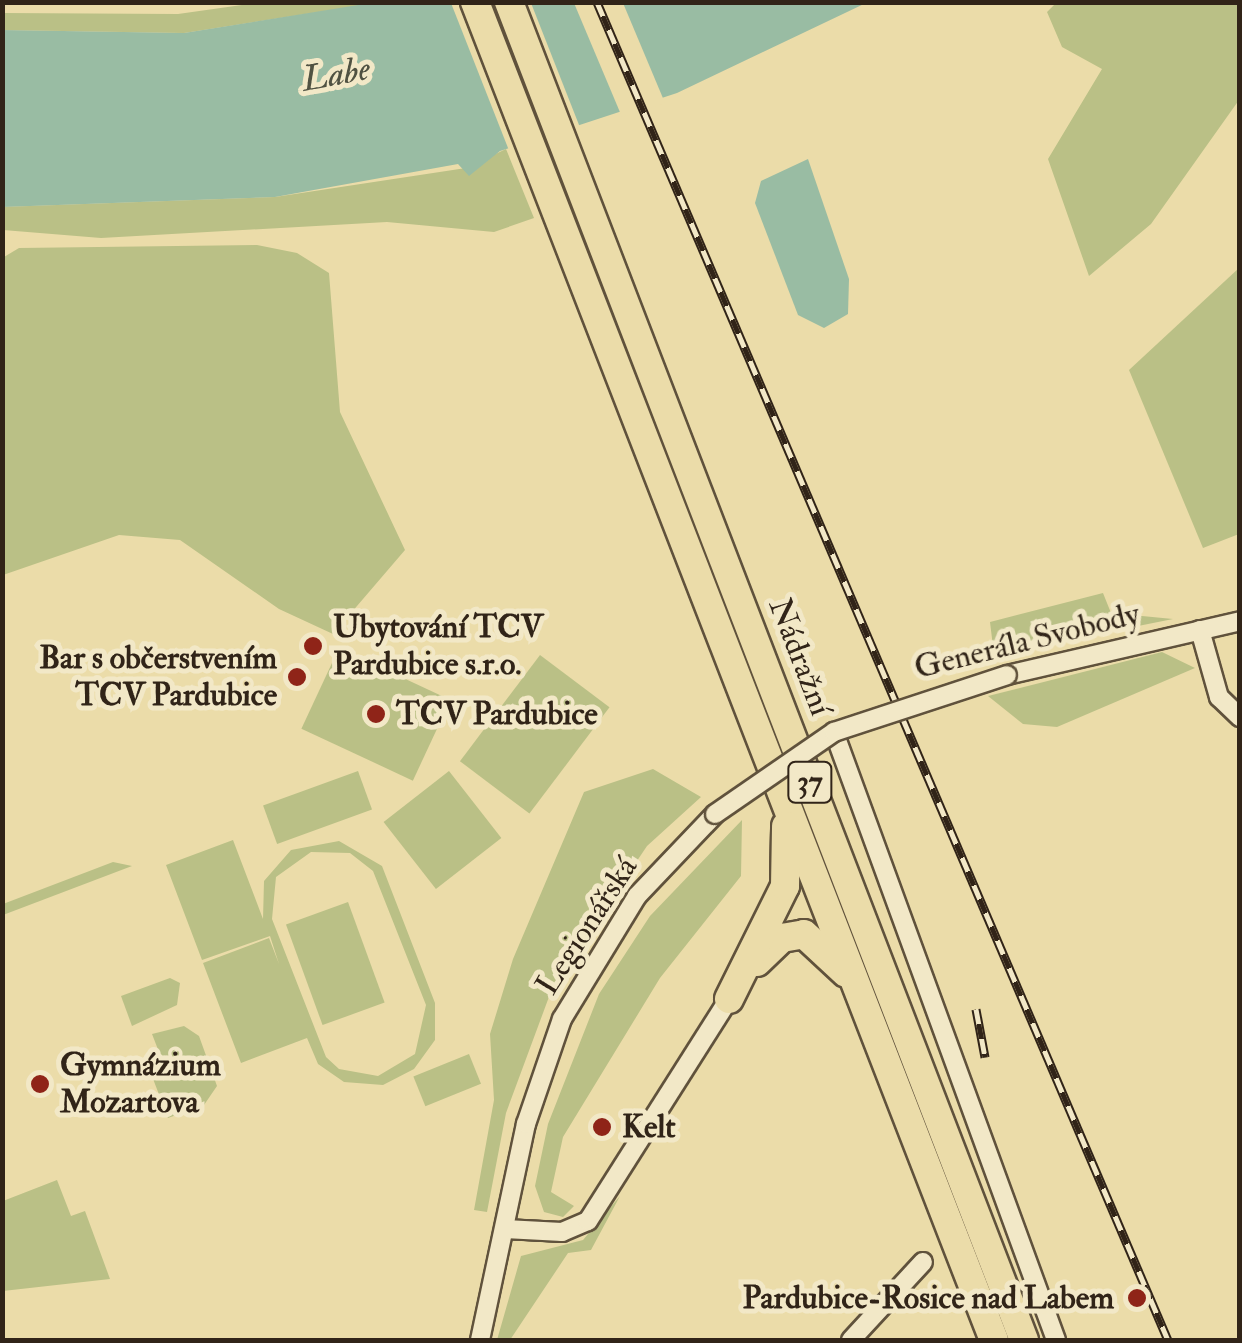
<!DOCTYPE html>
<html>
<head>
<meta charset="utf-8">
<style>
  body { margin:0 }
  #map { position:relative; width:1242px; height:1343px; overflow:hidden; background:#ebdca9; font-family:"IM FELL Double Pica",serif }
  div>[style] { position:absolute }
  .green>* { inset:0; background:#bac086; transform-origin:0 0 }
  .water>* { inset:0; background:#99bca3 }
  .pier>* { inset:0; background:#ebdca9 }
  .roads { filter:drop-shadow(2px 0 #60523c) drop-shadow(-2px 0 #60523c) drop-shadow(0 2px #60523c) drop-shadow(0 -2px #60523c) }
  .street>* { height:18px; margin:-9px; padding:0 9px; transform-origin:9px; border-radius:9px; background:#f2e8c7 }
  .primary>* { height:28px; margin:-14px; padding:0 14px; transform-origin:14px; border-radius:14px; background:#ebdca9 }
  .rail>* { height:9px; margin-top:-4.5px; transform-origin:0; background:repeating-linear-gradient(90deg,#f2e8c7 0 15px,#312418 0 30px); box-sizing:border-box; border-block:2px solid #312418 }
  .bridges { filter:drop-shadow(2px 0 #60523c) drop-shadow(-2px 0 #60523c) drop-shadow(0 2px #60523c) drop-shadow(0 -2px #60523c) }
  .street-bridge>* { height:18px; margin:-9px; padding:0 9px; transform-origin:9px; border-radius:9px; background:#f2e8c7 }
  .dots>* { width:28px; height:28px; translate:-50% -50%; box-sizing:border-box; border:5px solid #f2e8c7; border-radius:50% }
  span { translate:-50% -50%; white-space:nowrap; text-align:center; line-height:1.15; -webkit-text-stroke:10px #f2e8c7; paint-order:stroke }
  .shield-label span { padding:2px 8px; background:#f2e8c7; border:2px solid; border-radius:8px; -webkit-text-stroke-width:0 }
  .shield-label { font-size:30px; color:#312418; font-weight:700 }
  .poi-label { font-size:32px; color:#312418; font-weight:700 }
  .left { translate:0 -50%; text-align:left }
  .right { translate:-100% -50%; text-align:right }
  .street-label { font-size:32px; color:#312418 }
  .water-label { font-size:35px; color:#505242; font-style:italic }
  .frame { position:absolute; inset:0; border:5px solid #312418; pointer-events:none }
</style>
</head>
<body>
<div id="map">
  <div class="green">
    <div style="clip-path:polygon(264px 2px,377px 3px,184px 33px,3px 30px,3px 13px,178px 14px)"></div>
    <div style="clip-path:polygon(1057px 2px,1239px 3px,1239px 100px,1151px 224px,1089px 276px,1048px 159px,1102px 69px,1062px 47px,1047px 12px)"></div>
    <div style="clip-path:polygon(506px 149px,534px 218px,494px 232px,387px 222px,101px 238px,3px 230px,2px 207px,275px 197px,466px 168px)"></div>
    <div style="clip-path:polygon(257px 245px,297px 253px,329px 273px,340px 412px,405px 550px,333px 634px,279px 609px,180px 540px,119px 535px,3px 575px,4px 257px,19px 248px)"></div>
    <div style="clip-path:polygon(1239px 268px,1239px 534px,1203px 548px,1129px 370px)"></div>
    <div style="clip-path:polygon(1103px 593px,1111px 613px,1173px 619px,994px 655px,990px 622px)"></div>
    <div style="left:339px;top:648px;width:123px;height:89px;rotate:25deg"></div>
    <div style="clip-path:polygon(1162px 652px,1195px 668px,1057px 727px,1023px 724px,988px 696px)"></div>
    <div style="left:540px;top:655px;width:87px;height:133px;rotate:37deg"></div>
    <div style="clip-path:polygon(653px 769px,701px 797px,647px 846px,553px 986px,506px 1113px,487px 1212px,474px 1210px,494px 1100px,490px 1034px,513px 959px,584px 792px)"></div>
    <div style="left:358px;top:771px;width:41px;height:101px;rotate:70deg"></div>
    <div style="left:449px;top:771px;width:85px;height:83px;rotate:52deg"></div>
    <div style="clip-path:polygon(742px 820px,741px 876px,660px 978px,563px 1137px,551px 1192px,574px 1206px,563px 1217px,544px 1212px,535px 1186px,548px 1124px,599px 994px,650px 916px)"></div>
    <div style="clip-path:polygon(evenodd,233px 840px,263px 919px,264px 881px,291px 850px,339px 841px,382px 866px,435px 1003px,435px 1040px,414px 1069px,383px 1085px,344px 1082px,318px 1064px,307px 1038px,241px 1063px,203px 963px,269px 938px,279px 964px,270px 936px,202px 960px,166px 865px,233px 840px,311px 852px,350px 853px,373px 871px,426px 1005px,415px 1054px,378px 1076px,339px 1069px,326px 1057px,272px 919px,276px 877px,311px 852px)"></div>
    <div style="clip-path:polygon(113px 862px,132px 866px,3px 915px,3px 904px)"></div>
    <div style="left:348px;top:902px;width:107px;height:66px;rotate:70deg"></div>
    <div style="clip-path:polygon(170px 978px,180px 983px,177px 1005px,132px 1026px,121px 996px)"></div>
    <div style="clip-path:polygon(184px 1026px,199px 1036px,217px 1086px,204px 1105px,168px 1118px,150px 1071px,164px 1065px,152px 1034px)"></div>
    <div style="left:469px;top:1054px;width:32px;height:60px;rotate:68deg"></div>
    <div style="clip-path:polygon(57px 1180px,71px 1216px,85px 1211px,110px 1279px,3px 1291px,3px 1201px)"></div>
    <div style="clip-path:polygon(620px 1196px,591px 1250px,568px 1253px,510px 1340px,497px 1340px,521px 1256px,583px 1240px)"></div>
  </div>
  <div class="water">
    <div style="clip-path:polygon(377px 2px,866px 3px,677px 93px,500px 151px,469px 176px,458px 164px,275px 197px,3px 207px,2px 30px,184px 33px)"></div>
    <div style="clip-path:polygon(808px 159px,849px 279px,848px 314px,824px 328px,798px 315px,755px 203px,761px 181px)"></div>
  </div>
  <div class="pier">
    <div style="clip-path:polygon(451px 3px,531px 3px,581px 130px,510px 153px)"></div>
    <div style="clip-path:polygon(574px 3px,623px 3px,665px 103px,622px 117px)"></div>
  </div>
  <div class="roads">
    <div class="street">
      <div style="left:1200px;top:630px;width:70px;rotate:74.2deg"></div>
      <div style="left:1219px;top:697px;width:29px;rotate:44deg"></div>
      <div style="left:1007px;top:675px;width:239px;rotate:-13deg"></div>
      <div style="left:834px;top:732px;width:647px;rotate:69.94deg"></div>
      <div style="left:505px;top:1229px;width:57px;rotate:3deg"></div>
      <div style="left:562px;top:1232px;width:28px;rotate:-23deg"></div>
      <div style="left:588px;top:1221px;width:263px;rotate:-57.6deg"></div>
      <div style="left:480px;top:1340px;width:221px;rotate:-78deg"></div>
      <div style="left:526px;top:1124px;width:111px;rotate:-71.1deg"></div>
      <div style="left:562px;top:1019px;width:144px;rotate:-58.6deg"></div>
      <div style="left:637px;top:896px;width:113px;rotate:-46.4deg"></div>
      <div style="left:851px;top:1340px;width:106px;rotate:-47.3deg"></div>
    </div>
    <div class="primary">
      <div style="left:475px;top:2px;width:1435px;rotate:68.8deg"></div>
      <div style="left:509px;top:2px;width:1434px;rotate:68.95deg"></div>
      <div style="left:757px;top:962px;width:35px;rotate:-44deg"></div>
      <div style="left:782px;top:938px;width:22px;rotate:-10deg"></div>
      <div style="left:804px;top:934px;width:57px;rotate:42.9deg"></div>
      <div style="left:729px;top:999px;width:126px;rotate:-63.6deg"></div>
      <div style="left:785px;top:886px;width:60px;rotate:-89deg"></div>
    </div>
  </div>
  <div class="rail">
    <div style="left:597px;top:2px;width:1455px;rotate:66.89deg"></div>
    <div style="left:976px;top:1009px;width:49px;rotate:79.4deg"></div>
  </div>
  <div class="bridges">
    <div class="street-bridge">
      <div style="left:715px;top:814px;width:145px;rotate:-34.6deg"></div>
      <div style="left:834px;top:732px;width:182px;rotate:-18.2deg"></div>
    </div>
  </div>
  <div class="dots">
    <div style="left:313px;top:646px;background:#8f2418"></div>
    <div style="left:297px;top:677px;background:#8f2418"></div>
    <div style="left:376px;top:714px;background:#8f2418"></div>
    <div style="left:40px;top:1084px;background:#8f2418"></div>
    <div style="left:602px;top:1127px;background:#8f2418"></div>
    <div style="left:1137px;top:1298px;background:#8f2418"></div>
  </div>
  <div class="shield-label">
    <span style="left:810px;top:782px">37</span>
  </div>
  <div class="poi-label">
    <span class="left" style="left:333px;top:646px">Ubytování TCV<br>Pardubice s.r.o.</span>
    <span class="right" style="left:277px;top:677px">Bar s občerstvením<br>TCV Pardubice</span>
    <span class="left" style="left:396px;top:714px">TCV Pardubice</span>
    <span class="left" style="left:60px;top:1084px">Gymnázium<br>Mozartova</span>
    <span class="left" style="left:622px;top:1127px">Kelt</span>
    <span class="right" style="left:1114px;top:1298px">Pardubice-Rosice nad Labem</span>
  </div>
  <div class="street-label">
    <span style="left:1027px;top:641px;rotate:-14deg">Generála Svobody</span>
    <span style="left:800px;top:657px;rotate:69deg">Nádražní</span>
    <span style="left:587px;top:926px;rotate:-57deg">Legionářská</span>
  </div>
  <div class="water-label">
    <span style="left:336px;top:74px;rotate:-10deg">Labe</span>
  </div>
  <div class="frame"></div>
</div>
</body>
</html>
